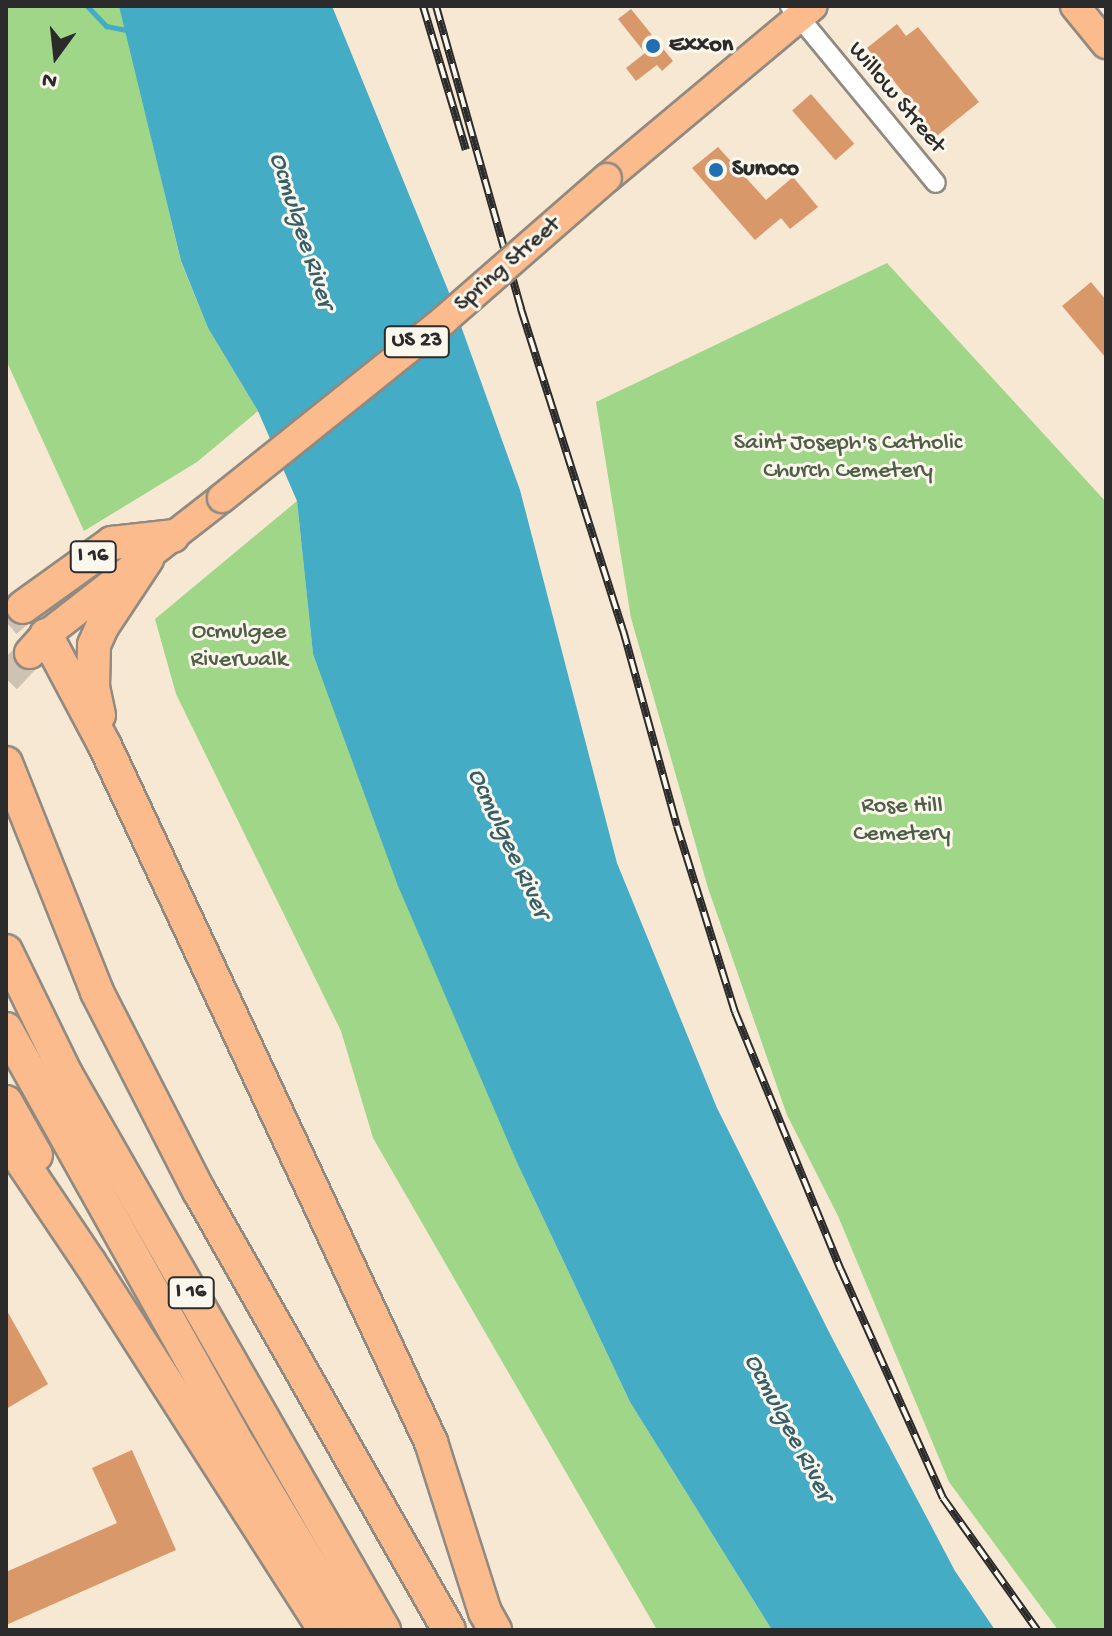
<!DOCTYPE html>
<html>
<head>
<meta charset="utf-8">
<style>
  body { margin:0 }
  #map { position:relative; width:1112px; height:1636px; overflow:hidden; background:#f7e8d4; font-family:"Gochi Hand",sans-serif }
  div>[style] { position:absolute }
  .green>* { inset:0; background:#9fd688 }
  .water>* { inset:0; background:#45acc5 }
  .stream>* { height:5px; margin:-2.5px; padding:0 2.5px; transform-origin:2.5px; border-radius:2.5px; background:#45acc5 }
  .building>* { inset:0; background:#d89869; transform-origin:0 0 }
  .trunk-tunnel>* { height:30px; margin-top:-15px; transform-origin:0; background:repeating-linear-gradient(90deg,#cec2b2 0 30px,transparent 0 45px) }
  .motorway-tunnel>* { height:32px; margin-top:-16px; transform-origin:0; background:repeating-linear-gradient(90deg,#cec2b2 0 32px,transparent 0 48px) }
  .roads { filter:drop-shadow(2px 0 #918a80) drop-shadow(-2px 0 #918a80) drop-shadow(0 2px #918a80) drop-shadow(0 -2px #918a80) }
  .minor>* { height:18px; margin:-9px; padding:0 9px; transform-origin:9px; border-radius:9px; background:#fff }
  .primary>* { height:28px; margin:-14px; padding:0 14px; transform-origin:14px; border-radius:14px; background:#fbbb8c }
  .trunk>* { height:30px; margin:-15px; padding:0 15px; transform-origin:15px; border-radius:15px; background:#fbbb8c }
  .motorway>* { height:32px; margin:-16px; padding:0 16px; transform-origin:16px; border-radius:16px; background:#fbbb8c }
  .rail>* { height:8px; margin-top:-4px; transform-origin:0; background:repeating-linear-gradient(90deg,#fbf7ec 0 15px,#2b2b2b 0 30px); box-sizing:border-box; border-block:2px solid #2b2b2b }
  .bridges { filter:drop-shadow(2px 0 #918a80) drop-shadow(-2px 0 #918a80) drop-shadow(0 2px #918a80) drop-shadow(0 -2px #918a80) }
  .primary-bridge>* { height:28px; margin:-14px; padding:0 14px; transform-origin:14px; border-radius:14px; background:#fbbb8c }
  .dots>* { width:22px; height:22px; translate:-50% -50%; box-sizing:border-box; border:4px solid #fbf7ec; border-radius:50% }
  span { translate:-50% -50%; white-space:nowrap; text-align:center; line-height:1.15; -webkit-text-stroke:6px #fbf7ec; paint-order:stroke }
  .shield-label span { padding:2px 6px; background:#fbf7ec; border:2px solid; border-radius:6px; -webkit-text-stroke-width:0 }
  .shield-label { font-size:22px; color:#2b2b2b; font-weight:700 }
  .poi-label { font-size:24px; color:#2b2b2b; font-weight:700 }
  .left { translate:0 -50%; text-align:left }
  .street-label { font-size:24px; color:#2b2b2b }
  .park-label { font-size:24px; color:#4e5e47 }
  .water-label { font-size:26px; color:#355f69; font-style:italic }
  .frame { position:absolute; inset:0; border:8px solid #2b2b2b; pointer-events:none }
  .north { position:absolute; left:16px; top:16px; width:80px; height:80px; -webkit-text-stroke:6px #fbf7ec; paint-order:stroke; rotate:195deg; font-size:22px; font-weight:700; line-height:32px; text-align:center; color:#2b2b2b }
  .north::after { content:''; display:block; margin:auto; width:28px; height:36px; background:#2b2b2b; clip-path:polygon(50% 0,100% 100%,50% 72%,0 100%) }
</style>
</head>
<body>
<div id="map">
  <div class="green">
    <div style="clip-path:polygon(6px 6px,119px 6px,121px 9px,181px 262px,208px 328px,258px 411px,197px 462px,84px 531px,6px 360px)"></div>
    <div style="clip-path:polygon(887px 263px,1106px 502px,1106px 1630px,1058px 1630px,949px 1482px,838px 1216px,787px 1115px,708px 888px,631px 618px,596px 402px)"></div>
    <div style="clip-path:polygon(297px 501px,313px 654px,519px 1167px,630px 1402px,772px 1630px,657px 1630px,373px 1138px,341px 1031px,176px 694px,155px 619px)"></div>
  </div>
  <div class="water">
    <div style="clip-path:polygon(119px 6px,332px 6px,448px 290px,520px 490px,617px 863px,717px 1108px,830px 1334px,955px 1571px,995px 1630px,772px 1630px,630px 1402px,519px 1167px,398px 886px,313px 654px,297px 501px,258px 411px,208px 328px,181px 261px)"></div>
  </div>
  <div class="stream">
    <div style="left:87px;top:6px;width:28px;rotate:46deg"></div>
    <div style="left:106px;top:26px;width:26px;rotate:11deg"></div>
  </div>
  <div class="building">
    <div style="clip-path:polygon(631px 9px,673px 61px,662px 71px,657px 65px,636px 81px,626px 68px,645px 53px,618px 19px)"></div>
    <div style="clip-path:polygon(897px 24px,906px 36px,918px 27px,979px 102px,928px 143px,920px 135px,923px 117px,867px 48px)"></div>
    <div style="left:811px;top:94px;width:66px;height:25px;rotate:49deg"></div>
    <div style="clip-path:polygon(718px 147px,766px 200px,793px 177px,818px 207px,790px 229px,781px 218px,755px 240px,692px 168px)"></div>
    <div style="clip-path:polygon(1091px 282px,1106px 300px,1106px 358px,1062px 306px)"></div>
    <div style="clip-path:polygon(6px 1309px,48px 1384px,6px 1409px)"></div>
    <div style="clip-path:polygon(132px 1450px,176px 1550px,6px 1625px,6px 1572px,117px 1523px,92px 1468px)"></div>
  </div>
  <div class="trunk-tunnel">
    <div style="left:6px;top:679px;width:35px;rotate:-47deg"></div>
  </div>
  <div class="motorway-tunnel">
    <div style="left:6px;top:622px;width:23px;rotate:-41deg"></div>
  </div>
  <div class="roads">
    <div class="minor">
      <div style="left:790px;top:6px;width:229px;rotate:50.5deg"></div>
    </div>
    <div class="primary">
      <div style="left:1075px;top:6px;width:49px;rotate:50.8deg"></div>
      <div style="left:607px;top:178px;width:268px;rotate:-39.9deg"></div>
      <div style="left:46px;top:635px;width:223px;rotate:-37.9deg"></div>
    </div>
    <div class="trunk">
      <div style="left:30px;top:653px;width:24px;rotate:-48deg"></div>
    </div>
    <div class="motorway">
      <div style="left:23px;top:607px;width:110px;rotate:-35.7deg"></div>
      <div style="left:112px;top:543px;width:61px;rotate:-6.5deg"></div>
      <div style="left:46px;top:635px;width:126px;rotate:62deg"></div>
      <div style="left:105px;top:746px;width:769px;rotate:64.9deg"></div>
      <div style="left:431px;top:1442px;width:178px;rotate:72.4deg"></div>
      <div style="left:485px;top:1612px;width:21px;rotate:61deg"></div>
      <div style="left:99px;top:715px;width:29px;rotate:-102deg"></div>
      <div style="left:93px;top:687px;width:42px;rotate:-88.6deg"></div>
      <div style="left:94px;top:645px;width:20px;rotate:-66deg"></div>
      <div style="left:102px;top:627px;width:82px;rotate:-56.5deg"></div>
      <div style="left:6px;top:763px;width:246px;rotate:68.3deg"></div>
      <div style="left:97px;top:992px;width:224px;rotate:62.9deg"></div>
      <div style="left:199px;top:1191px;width:505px;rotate:60.34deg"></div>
      <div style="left:6px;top:951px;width:137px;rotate:64deg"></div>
      <div style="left:66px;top:1074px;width:641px;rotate:60.23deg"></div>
      <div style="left:6px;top:1029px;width:479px;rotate:60.8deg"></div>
      <div style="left:240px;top:1447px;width:213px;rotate:59.2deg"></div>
      <div style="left:6px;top:1102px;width:61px;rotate:60.5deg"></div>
      <div style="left:6px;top:1138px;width:151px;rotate:56.1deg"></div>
      <div style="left:90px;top:1263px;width:432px;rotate:57.4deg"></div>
    </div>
  </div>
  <div class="rail">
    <div style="left:423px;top:6px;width:150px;rotate:73.4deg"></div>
    <div style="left:436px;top:6px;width:315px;rotate:74.3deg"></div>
    <div style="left:521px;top:309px;width:337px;rotate:72.4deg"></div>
    <div style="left:623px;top:630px;width:203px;rotate:74.6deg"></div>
    <div style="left:677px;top:826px;width:195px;rotate:72.7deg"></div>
    <div style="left:735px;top:1012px;width:279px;rotate:67.7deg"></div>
    <div style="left:841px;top:1270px;width:250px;rotate:65.9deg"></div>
    <div style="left:943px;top:1498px;width:162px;rotate:54.5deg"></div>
  </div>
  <div class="bridges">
    <div class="primary-bridge">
      <div style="left:222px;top:498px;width:285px;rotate:-38.7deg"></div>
      <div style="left:444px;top:320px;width:216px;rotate:-41.1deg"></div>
    </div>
  </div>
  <div class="dots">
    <div style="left:653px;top:46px;background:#1f6fb2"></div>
    <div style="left:716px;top:170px;background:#1f6fb2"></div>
  </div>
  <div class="shield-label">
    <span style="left:417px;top:342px">US 23</span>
    <span style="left:93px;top:557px">I 16</span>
    <span style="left:191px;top:1293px">I 16</span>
  </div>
  <div class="poi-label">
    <span class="left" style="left:669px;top:46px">Exxon</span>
    <span class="left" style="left:732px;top:170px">Sunoco</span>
  </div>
  <div class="street-label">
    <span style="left:896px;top:98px;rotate:50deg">Willow Street</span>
    <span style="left:508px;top:265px;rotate:-41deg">Spring Street</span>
  </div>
  <div class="park-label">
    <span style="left:848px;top:458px">Saint Joseph's Catholic<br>Church Cemetery</span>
    <span style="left:239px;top:647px">Ocmulgee<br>Riverwalk</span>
    <span style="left:902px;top:821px">Rose Hill<br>Cemetery</span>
  </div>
  <div class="water-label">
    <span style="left:300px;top:231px;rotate:72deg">Ocmulgee River</span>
    <span style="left:507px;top:844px;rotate:65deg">Ocmulgee River</span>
    <span style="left:787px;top:1428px;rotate:62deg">Ocmulgee River</span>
  </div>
  <div class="frame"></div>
  <div class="north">N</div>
</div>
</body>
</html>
